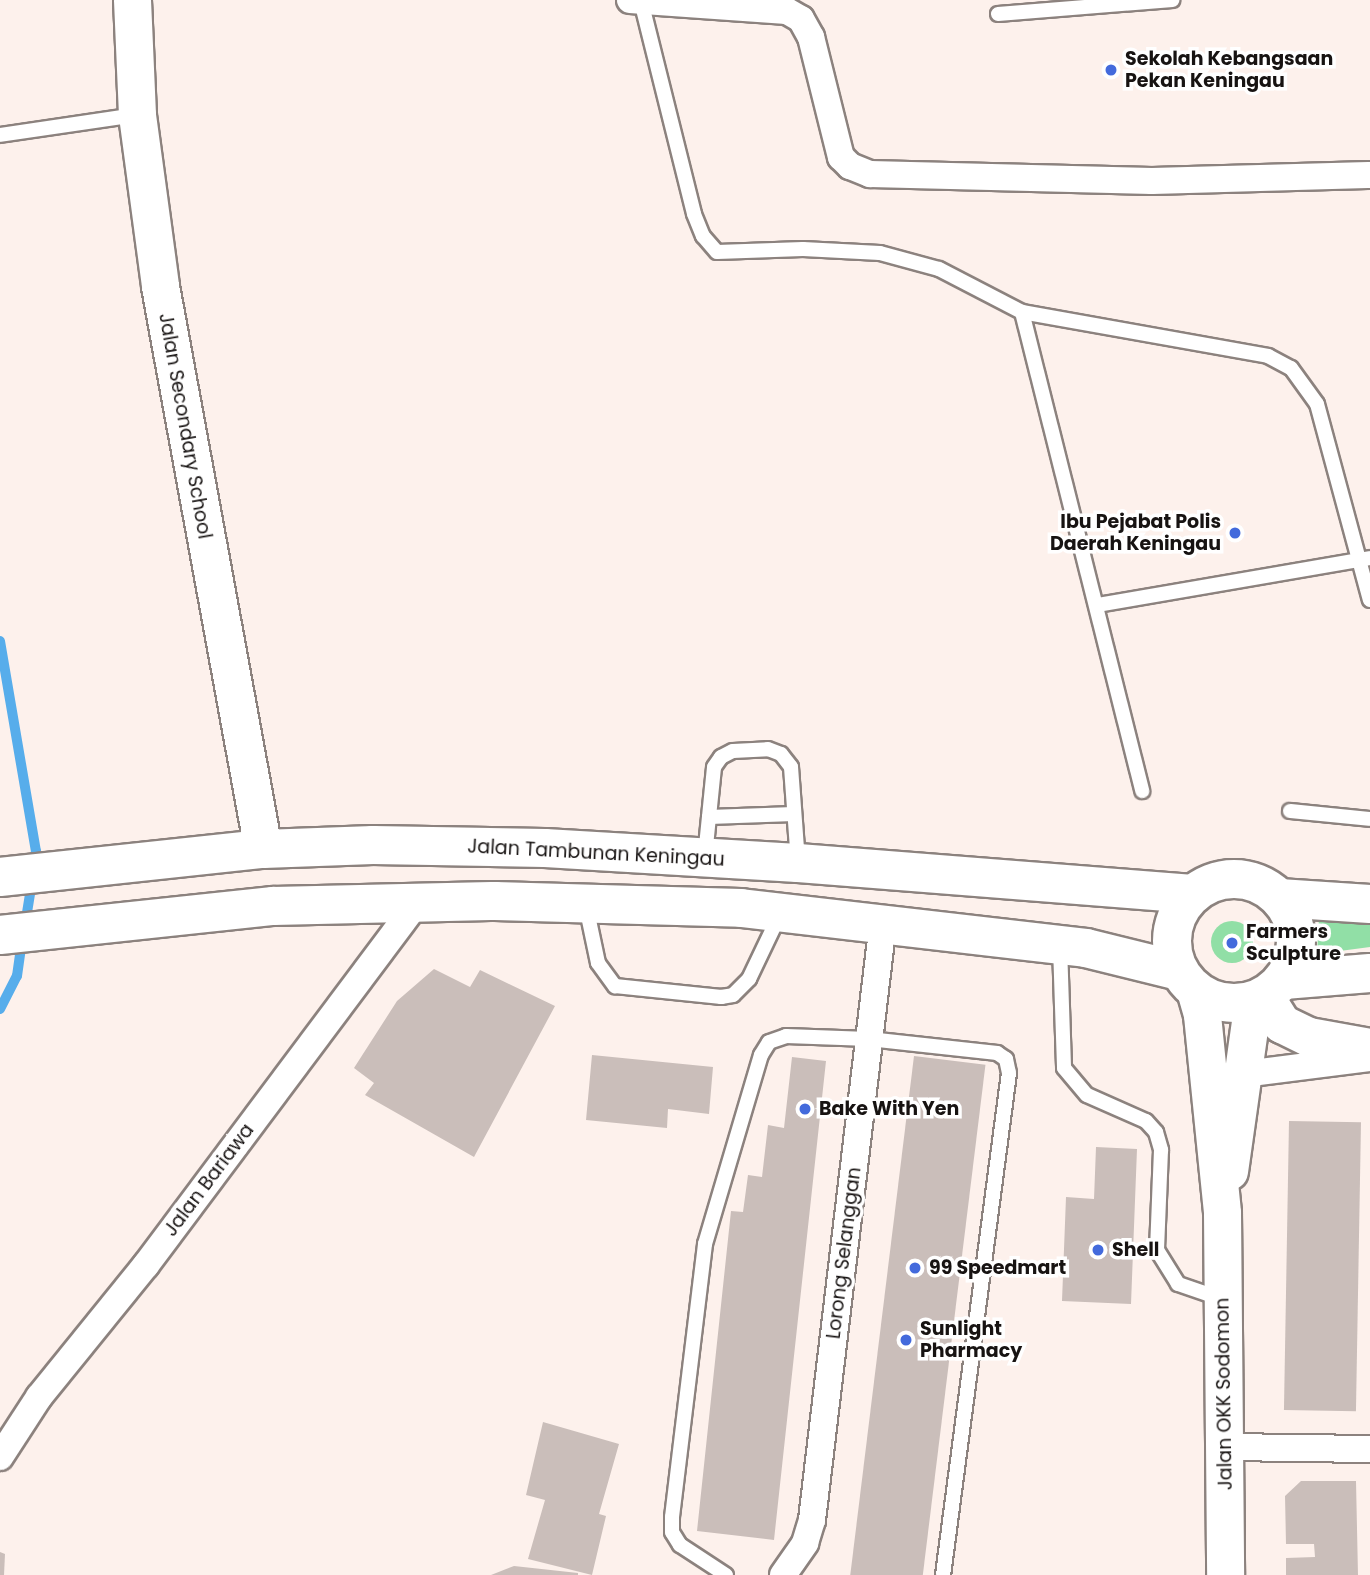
<!DOCTYPE html>
<html>
<head>
<meta charset="utf-8">
<style>
  body { margin:0 }
  #map { position:relative; width:1370px; height:1575px; overflow:hidden; background:#fdf1ec; font-family:Poppins,sans-serif }
  div>[style] { position:absolute }
  .green>* { inset:0; background:#91dfa6 }
  .round { border-radius:50% }
  .stream>* { height:10px; margin:-5px; padding:0 5px; transform-origin:5px; border-radius:5px; background:#57adeb }
  .building>* { inset:0; background:#cabeba; transform-origin:0 0 }
  .roads { filter:drop-shadow(2px 0 #8c827e) drop-shadow(-2px 0 #8c827e) drop-shadow(0 2px #8c827e) drop-shadow(0 -2px #8c827e) }
  .lane>* { height:14px; margin:-7px; padding:0 7px; transform-origin:7px; border-radius:7px; background:#fff }
  .street>* { height:26px; margin:-13px; padding:0 13px; transform-origin:13px; border-radius:13px; background:#fff }
  .secondary>* { height:37px; margin:-18.5px; padding:0 18.5px; transform-origin:18.5px; border-radius:18.5px; background:#fff }
  .primary>* { height:38px; margin:-19px; padding:0 19px; transform-origin:19px; border-radius:19px; background:#fff }
  .primary>.ring { margin:-19px; padding:0; box-sizing:content-box; background:none; border:38px solid #fff; border-radius:50% }
  .dots>* { width:19px; height:19px; translate:-50% -50%; box-sizing:border-box; border:4px solid #fff; border-radius:50% }
  span { translate:-50% -50%; white-space:nowrap; text-align:center; line-height:1.15; -webkit-text-stroke:7px #fff; paint-order:stroke }
  .poi-label { font-size:19px; color:#171312; font-weight:700 }
  .left { translate:0 -50%; text-align:left }
  .right { translate:-100% -50%; text-align:right }
  .street-label { font-size:19px; color:#171312 }
</style>
</head>
<body>
<div id="map">
  <div class="green">
    <div style="clip-path:polygon(1319px 917px,1370px 920px,1370px 947px,1317px 954px)"></div>
    <div class="round" style="left:1211px;top:921px;width:42px;height:42px"></div>
  </div>
  <div class="stream">
    <div style="left:0;top:641px;width:213px;rotate:80.3deg"></div>
    <div style="left:36px;top:851px;width:16px;rotate:97deg"></div>
    <div style="left:25px;top:925px;width:44px;rotate:-80.8deg"></div>
    <div style="left:0;top:1009px;width:37px;rotate:-63deg"></div>
    <div style="left:17px;top:976px;width:36px;rotate:-82deg"></div>
  </div>
  <div class="building">
    <div style="clip-path:polygon(434px 969px,470px 987px,480px 970px,555px 1006px,474px 1157px,365px 1095px,374px 1083px,354px 1068px,397px 1001px)"></div>
    <div style="clip-path:polygon(592px 1055px,713px 1067px,709px 1114px,668px 1109px,667px 1128px,586px 1120px)"></div>
    <div style="left:914px;top:1056px;width:72px;height:523px;rotate:7deg"></div>
    <div style="clip-path:polygon(792px 1057px,826px 1061px,774px 1540px,697px 1531px,731px 1211px,743px 1212px,748px 1175px,762px 1177px,768px 1125px,784px 1128px)"></div>
    <div style="left:1289px;top:1121px;width:72px;height:289px;rotate:1deg"></div>
    <div style="clip-path:polygon(1096px 1147px,1137px 1149px,1131px 1304px,1062px 1301px,1066px 1197px,1094px 1199px)"></div>
    <div style="clip-path:polygon(543px 1422px,619px 1444px,599px 1514px,606px 1516px,592px 1575px,528px 1559px,545px 1500px,526px 1495px)"></div>
    <div style="clip-path:polygon(1301px 1481px,1356px 1481px,1358px 1575px,1286px 1575px,1286px 1558px,1315px 1557px,1314px 1544px,1286px 1544px,1285px 1496px)"></div>
    <div style="clip-path:polygon(0 1552px,5px 1554px,4px 1575px,0 1575px)"></div>
    <div style="clip-path:polygon(514px 1566px,578px 1573px,578px 1575px,491px 1575px)"></div>
  </div>
  <div class="roads">
    <div class="lane">
      <div style="left:641px;top:1px;width:219px;rotate:76deg"></div>
      <div style="left:694px;top:214px;width:24px;rotate:68deg"></div>
      <div style="left:703px;top:236px;width:21px;rotate:49deg"></div>
      <div style="left:717px;top:252px;width:86px;rotate:-2deg"></div>
      <div style="left:803px;top:249px;width:77px;rotate:3deg"></div>
      <div style="left:880px;top:253px;width:61px;rotate:15.2deg"></div>
      <div style="left:939px;top:269px;width:93px;rotate:27.4deg"></div>
      <div style="left:1022px;top:312px;width:250px;rotate:10.1deg"></div>
      <div style="left:1268px;top:356px;width:26px;rotate:28deg"></div>
      <div style="left:1291px;top:368px;width:44px;rotate:54.2deg"></div>
      <div style="left:1317px;top:404px;width:203px;rotate:74.9deg"></div>
      <div style="left:998px;top:14px;width:175px;rotate:-4.6deg"></div>
      <div style="left:0;top:135px;width:137px;rotate:-8.4deg"></div>
      <div style="left:1022px;top:312px;width:494px;rotate:75.9deg"></div>
      <div style="left:1098px;top:605px;width:276px;rotate:-9.8deg"></div>
      <div style="left:1290px;top:811px;width:80px;rotate:5.7deg"></div>
      <div style="left:709px;top:817px;width:85px;rotate:-2deg"></div>
      <div style="left:705px;top:856px;width:89px;rotate:-84.2deg"></div>
      <div style="left:714px;top:767px;width:12px;rotate:-55deg"></div>
      <div style="left:721px;top:757px;width:13px;rotate:-27deg"></div>
      <div style="left:733px;top:751px;width:35px;rotate:-3deg"></div>
      <div style="left:768px;top:749px;width:14px;rotate:21deg"></div>
      <div style="left:781px;top:754px;width:16px;rotate:52deg"></div>
      <div style="left:791px;top:767px;width:96px;rotate:85.8deg"></div>
      <div style="left:586px;top:906px;width:58px;rotate:78.1deg"></div>
      <div style="left:598px;top:963px;width:29px;rotate:54deg"></div>
      <div style="left:615px;top:986px;width:107px;rotate:5.9deg"></div>
      <div style="left:721px;top:997px;width:12px;rotate:-9deg"></div>
      <div style="left:733px;top:995px;width:23px;rotate:-45deg"></div>
      <div style="left:749px;top:979px;width:72px;rotate:-64.5deg"></div>
      <div style="left:1060px;top:946px;width:122px;rotate:88.1deg"></div>
      <div style="left:1064px;top:1068px;width:35px;rotate:50deg"></div>
      <div style="left:1087px;top:1095px;width:64px;rotate:23.8deg"></div>
      <div style="left:1146px;top:1121px;width:15px;rotate:48deg"></div>
      <div style="left:1156px;top:1132px;width:19px;rotate:74deg"></div>
      <div style="left:1161px;top:1150px;width:100px;rotate:92.3deg"></div>
      <div style="left:1157px;top:1250px;width:40px;rotate:58deg"></div>
      <div style="left:1178px;top:1284px;width:46px;rotate:18.8deg"></div>
      <div style="left:726px;top:1575px;width:55px;rotate:-146.9deg"></div>
      <div style="left:680px;top:1545px;width:15px;rotate:-122deg"></div>
      <div style="left:672px;top:1532px;width:15px;rotate:-90deg"></div>
      <div style="left:672px;top:1517px;width:275px;rotate:-83.1deg"></div>
      <div style="left:705px;top:1244px;width:197px;rotate:-73.5deg"></div>
      <div style="left:761px;top:1055px;width:15px;rotate:-58deg"></div>
      <div style="left:769px;top:1042px;width:18px;rotate:-19deg"></div>
      <div style="left:786px;top:1036px;width:83px;rotate:2.1deg"></div>
      <div style="left:869px;top:1039px;width:129px;rotate:6.2deg"></div>
      <div style="left:997px;top:1053px;width:11px;rotate:34deg"></div>
      <div style="left:1006px;top:1059px;width:14px;rotate:78deg"></div>
      <div style="left:1009px;top:1073px;width:506px;rotate:97.49deg"></div>
    </div>
    <div class="street">
      <div style="left:630px;top:0;width:157px;rotate:4deg"></div>
      <div style="left:787px;top:11px;width:16px;rotate:30deg"></div>
      <div style="left:801px;top:19px;width:21px;rotate:61deg"></div>
      <div style="left:811px;top:37px;width:124px;rotate:76deg"></div>
      <div style="left:841px;top:157px;width:13px;rotate:45deg"></div>
      <div style="left:850px;top:166px;width:22px;rotate:22deg"></div>
      <div style="left:870px;top:174px;width:282px;rotate:1.4deg"></div>
      <div style="left:1152px;top:181px;width:218px;rotate:-1.6deg"></div>
      <div style="left:1244px;top:1074px;width:127px;rotate:-7.2deg"></div>
      <div style="left:1226px;top:1447px;width:144px;rotate:0.8deg"></div>
      <div style="left:0;top:1457px;width:72px;rotate:-57deg"></div>
      <div style="left:39px;top:1397px;width:170px;rotate:-51deg"></div>
      <div style="left:146px;top:1265px;width:454px;rotate:-53.2deg"></div>
      <div style="left:783px;top:1575px;width:39px;rotate:-55deg"></div>
      <div style="left:805px;top:1543px;width:24px;rotate:-73deg"></div>
      <div style="left:812px;top:1520px;width:601px;rotate:-83.22deg"></div>
    </div>
    <div class="secondary">
      <div style="left:132px;top:0;width:115px;rotate:87.5deg"></div>
      <div style="left:137px;top:115px;width:173px;rotate:82.3deg"></div>
      <div style="left:160px;top:286px;width:572px;rotate:79.63deg"></div>
      <div style="left:1195px;top:990px;width:26px;rotate:74deg"></div>
      <div style="left:1202px;top:1015px;width:199px;rotate:84.2deg"></div>
      <div style="left:1222px;top:1213px;width:362px;rotate:89.5deg"></div>
      <div style="left:1229px;top:1171px;width:172px;rotate:-82deg"></div>
    </div>
    <div class="primary">
      <div style="left:0;top:877px;width:264px;rotate:-6.1deg"></div>
      <div style="left:263px;top:849px;width:110px;rotate:-2.1deg"></div>
      <div style="left:373px;top:845px;width:172px;rotate:1deg"></div>
      <div style="left:545px;top:848px;width:253px;rotate:3.4deg"></div>
      <div style="left:798px;top:863px;width:396px;rotate:4.5deg"></div>
      <div class="ring" style="left:1172px;top:879px;width:86px;height:86px"></div>
      <div style="left:1279px;top:898px;width:91px;rotate:3.8deg"></div>
      <div style="left:0;top:935px;width:275px;rotate:-6.1deg"></div>
      <div style="left:273px;top:906px;width:222px;rotate:-1.3deg"></div>
      <div style="left:495px;top:901px;width:246px;rotate:1.6deg"></div>
      <div style="left:741px;top:908px;width:347px;rotate:6.6deg"></div>
      <div style="left:1086px;top:948px;width:96px;rotate:13.9deg"></div>
      <div style="left:1284px;top:980px;width:86px;rotate:-4.7deg"></div>
      <div style="left:1265px;top:997px;width:32px;rotate:58deg"></div>
      <div style="left:1282px;top:1024px;width:30px;rotate:26deg"></div>
      <div style="left:1309px;top:1037px;width:62px;rotate:10.2deg"></div>
    </div>
  </div>
  <div class="dots">
    <div style="left:1111px;top:70px;background:#436adc"></div>
    <div style="left:1235px;top:533px;background:#436adc"></div>
    <div style="left:1232px;top:943px;background:#436adc"></div>
    <div style="left:805px;top:1109px;background:#436adc"></div>
    <div style="left:1098px;top:1250px;background:#436adc"></div>
    <div style="left:915px;top:1268px;background:#436adc"></div>
    <div style="left:906px;top:1340px;background:#436adc"></div>
  </div>
  <div class="poi-label">
    <span class="left" style="left:1125px;top:70px">Sekolah Kebangsaan<br>Pekan Keningau</span>
    <span class="right" style="left:1221px;top:533px">Ibu Pejabat Polis<br>Daerah Keningau</span>
    <span class="left" style="left:1246px;top:943px">Farmers<br>Sculpture</span>
    <span class="left" style="left:819px;top:1109px">Bake With Yen</span>
    <span class="left" style="left:1112px;top:1250px">Shell</span>
    <span class="left" style="left:929px;top:1268px">99 Speedmart</span>
    <span class="left" style="left:920px;top:1340px">Sunlight<br>Pharmacy</span>
  </div>
  <div class="street-label">
    <span style="left:185px;top:426px;rotate:80deg">Jalan Secondary School</span>
    <span style="left:596px;top:853px;rotate:3deg">Jalan Tambunan Keningau</span>
    <span style="left:209px;top:1180px;rotate:-53deg">Jalan Bariawa</span>
    <span style="left:844px;top:1253px;rotate:-83deg">Lorong Selanggan</span>
    <span style="left:1224px;top:1394px;rotate:-91deg">Jalan OKK Sodomon</span>
  </div>
</div>
</body>
</html>
